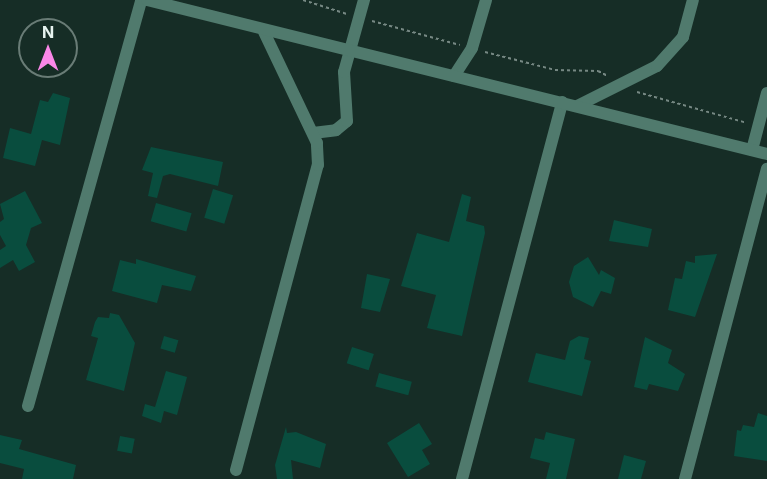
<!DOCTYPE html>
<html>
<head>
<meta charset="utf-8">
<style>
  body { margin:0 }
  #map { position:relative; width:767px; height:479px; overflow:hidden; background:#162d26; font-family:Inter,sans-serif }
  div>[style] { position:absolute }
  .building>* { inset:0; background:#094d3e; transform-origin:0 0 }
  .path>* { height:2px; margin-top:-1px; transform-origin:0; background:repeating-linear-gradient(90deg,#768883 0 3px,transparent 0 6px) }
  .minor>* { height:12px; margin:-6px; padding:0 6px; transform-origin:6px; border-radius:6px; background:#507a6d }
  .tertiary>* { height:12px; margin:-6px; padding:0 6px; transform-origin:6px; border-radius:6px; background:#507a6d }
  span { translate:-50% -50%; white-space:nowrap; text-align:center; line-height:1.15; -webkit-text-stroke:4.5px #162d26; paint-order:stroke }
  .north { position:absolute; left:18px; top:18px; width:60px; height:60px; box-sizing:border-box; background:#162d26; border:2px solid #697c76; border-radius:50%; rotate:0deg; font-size:16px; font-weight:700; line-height:24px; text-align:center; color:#e6f3ef }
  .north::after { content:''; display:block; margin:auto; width:21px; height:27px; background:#fa87e8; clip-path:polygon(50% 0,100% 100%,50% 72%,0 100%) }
</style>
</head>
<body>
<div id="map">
  <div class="building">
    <div style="clip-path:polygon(53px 93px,70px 98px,60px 145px,42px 140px,35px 166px,3px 158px,10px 128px,31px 134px,40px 100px,48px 102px)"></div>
    <div style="clip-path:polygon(151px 147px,223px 162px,218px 186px,170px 174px,163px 176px,157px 198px,148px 196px,153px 173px,142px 170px)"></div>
    <div style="left:213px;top:189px;width:21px;height:30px;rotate:17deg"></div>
    <div style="clip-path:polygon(25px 191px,42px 223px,31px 228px,26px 245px,35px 262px,19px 271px,13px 260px,0 268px,0 250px,6px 246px,0 235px,0 222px,4px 219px,0 204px)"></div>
    <div style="clip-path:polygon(462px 194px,471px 197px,466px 221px,484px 226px,485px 233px,462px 336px,427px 328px,436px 295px,401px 286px,417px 233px,449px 242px)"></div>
    <div style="left:156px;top:203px;width:37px;height:19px;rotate:16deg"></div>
    <div style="clip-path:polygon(614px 220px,652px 229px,648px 247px,609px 241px)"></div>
    <div style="clip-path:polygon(717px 254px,695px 317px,668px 310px,675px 278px,682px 279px,686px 261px,695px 263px,695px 256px)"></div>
    <div style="clip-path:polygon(588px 257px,599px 275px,601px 270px,615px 278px,611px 294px,601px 291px,593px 307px,573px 297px,569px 282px,574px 266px)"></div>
    <div style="clip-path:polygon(136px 259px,196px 276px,191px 291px,162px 285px,157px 303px,112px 291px,120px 260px,136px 264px)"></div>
    <div style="clip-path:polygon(367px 274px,390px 279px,380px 312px,361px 308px)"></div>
    <div style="clip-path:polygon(110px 313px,119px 315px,135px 343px,124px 391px,86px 380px,98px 338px,91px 336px,95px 322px,98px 317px,109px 318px)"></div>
    <div style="left:164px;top:336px;width:15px;height:13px;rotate:16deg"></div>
    <div style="clip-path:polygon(579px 336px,589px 338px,584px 359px,591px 361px,582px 396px,528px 382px,536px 353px,565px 360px,570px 341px)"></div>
    <div style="clip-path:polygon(645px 337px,672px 350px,668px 363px,685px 374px,678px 391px,649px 384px,647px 390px,634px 387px)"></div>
    <div style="left:352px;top:347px;width:23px;height:17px;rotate:18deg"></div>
    <div style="clip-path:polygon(166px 371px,187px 377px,177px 415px,164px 411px,161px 423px,142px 416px,145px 404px,155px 407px)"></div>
    <div style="left:379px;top:373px;width:34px;height:14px;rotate:15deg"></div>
    <div style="clip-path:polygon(758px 413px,767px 416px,767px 461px,734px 456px,737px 430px,741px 431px,743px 425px,754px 427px)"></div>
    <div style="clip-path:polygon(419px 423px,432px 444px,422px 450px,430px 464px,408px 477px,387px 443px)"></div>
    <div style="clip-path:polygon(286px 427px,287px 433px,296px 432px,326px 444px,320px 468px,291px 460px,293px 479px,277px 479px,275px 465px)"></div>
    <div style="clip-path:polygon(546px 432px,575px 439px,566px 479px,546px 479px,550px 463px,530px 458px,535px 438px,544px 440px)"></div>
    <div style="clip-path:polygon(0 435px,22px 440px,19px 449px,76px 465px,73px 479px,22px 479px,24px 469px,0 463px)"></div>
    <div style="left:120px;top:436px;width:15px;height:15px;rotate:11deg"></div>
    <div style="clip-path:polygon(624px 455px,646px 461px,641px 479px,618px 479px)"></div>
  </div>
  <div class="path">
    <div style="left:303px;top:0;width:46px;rotate:17.7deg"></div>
    <div style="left:372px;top:21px;width:91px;rotate:15.3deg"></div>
    <div style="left:485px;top:52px;width:72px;rotate:14.4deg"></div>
    <div style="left:555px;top:70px;width:43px;rotate:1.3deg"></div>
    <div style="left:598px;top:71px;width:11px;rotate:27deg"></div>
    <div style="left:637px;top:92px;width:114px;rotate:15.7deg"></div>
  </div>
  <div class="minor">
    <div style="left:454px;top:76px;width:33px;rotate:-57deg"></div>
    <div style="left:472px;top:48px;width:50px;rotate:-73.7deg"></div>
    <div style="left:577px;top:106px;width:89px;rotate:-26.6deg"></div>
    <div style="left:657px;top:66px;width:39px;rotate:-48deg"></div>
    <div style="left:683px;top:37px;width:38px;rotate:-75deg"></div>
    <div style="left:313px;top:133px;width:23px;rotate:-7deg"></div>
    <div style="left:336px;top:130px;width:14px;rotate:-39deg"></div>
    <div style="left:347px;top:121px;width:49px;rotate:-93.5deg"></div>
    <div style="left:344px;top:72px;width:75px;rotate:-74.5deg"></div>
    <div style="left:752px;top:150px;width:59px;rotate:-75.3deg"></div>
    <div style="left:28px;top:406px;width:421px;rotate:-74.4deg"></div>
    <div style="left:236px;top:470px;width:316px;rotate:-75deg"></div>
    <div style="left:318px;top:165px;width:22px;rotate:-93deg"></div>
    <div style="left:317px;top:143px;width:123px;rotate:-115.5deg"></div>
    <div style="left:462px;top:479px;width:390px;rotate:-75.1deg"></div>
    <div style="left:685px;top:479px;width:321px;rotate:-75.2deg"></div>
  </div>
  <div class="tertiary">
    <div style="left:147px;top:0;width:639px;rotate:13.95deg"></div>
  </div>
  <div class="north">N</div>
</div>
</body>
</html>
